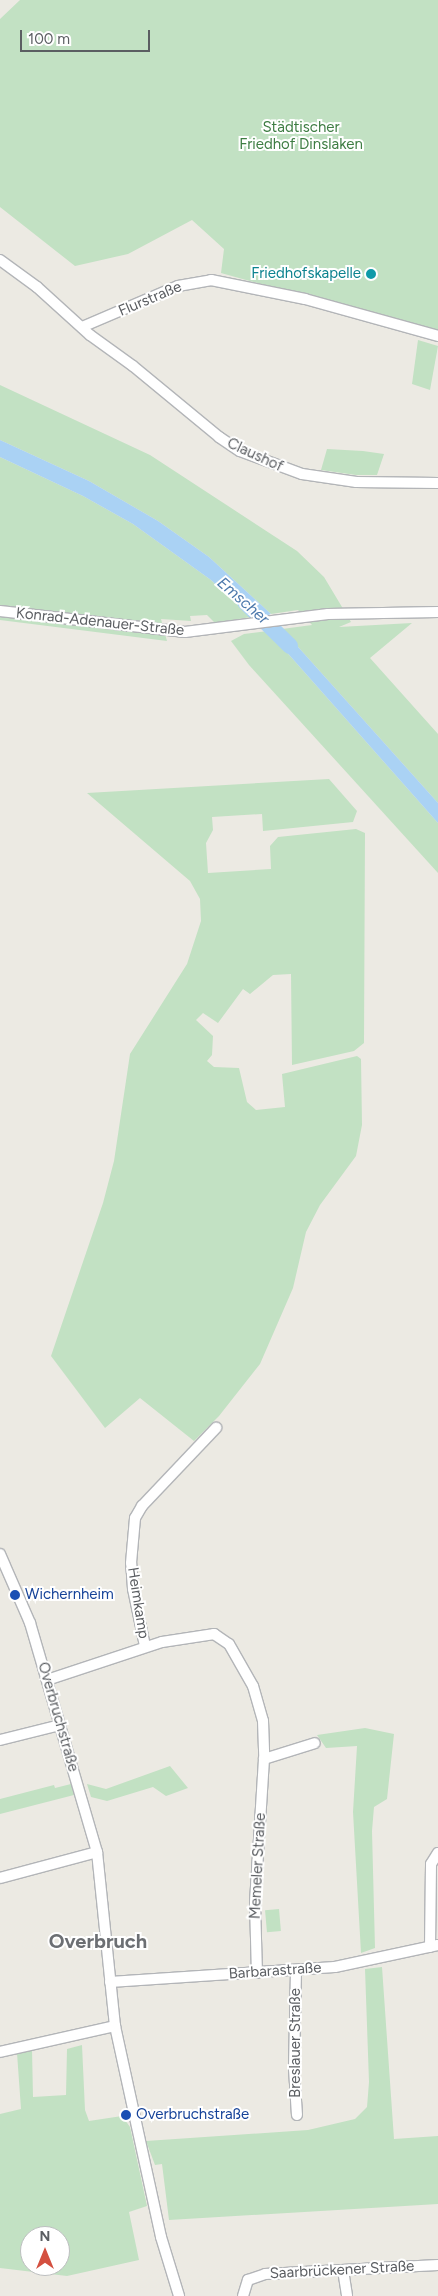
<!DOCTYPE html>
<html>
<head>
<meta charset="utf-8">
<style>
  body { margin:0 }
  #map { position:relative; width:438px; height:2296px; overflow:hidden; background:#eceae3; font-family:Figtree,sans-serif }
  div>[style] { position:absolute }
  .green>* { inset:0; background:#c2e1c3; transform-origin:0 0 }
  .water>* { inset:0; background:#aad2f4 }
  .river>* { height:16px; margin:-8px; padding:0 8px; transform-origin:8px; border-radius:8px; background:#aad2f4 }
  .roads { filter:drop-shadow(1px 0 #b3b5b8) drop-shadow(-1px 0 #b3b5b8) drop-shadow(0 1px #b3b5b8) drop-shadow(0 -1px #b3b5b8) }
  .minor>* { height:10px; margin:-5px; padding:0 5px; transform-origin:5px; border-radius:5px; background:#fff }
  .dots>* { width:14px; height:14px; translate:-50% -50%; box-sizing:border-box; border:2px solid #fff; border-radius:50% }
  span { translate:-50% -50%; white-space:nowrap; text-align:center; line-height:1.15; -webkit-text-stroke:4px #fff; paint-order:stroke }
  .park-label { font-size:15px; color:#3e7d43 }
  .culture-label { font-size:15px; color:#0d838f }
  .right { translate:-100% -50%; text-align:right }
  .street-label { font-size:15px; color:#5b5e62 }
  .transit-label { font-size:15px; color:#164399 }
  .left { translate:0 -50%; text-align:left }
  .water-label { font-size:16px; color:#4d79ac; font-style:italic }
  .district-label { font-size:20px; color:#6c6f73; font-weight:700 }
  .north { position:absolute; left:20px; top:2226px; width:50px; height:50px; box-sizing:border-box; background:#fff; border:1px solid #bdbfc0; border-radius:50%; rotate:0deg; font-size:14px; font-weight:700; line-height:20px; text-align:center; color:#5b5e62 }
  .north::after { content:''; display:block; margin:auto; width:18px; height:22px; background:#d45040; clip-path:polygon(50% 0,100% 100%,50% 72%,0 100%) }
  .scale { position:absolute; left:20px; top:30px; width:130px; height:22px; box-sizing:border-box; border:2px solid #5b5e62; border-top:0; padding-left:6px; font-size:15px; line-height:18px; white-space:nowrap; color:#5b5e62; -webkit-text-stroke:4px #fff; paint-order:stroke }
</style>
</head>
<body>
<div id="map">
  <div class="green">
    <div style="clip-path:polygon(20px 0,438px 0,438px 333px,221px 273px,224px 249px,192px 220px,128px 254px,75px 266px,0 207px,0 19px)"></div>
    <div style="clip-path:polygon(418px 340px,438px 346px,430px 390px,412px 384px)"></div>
    <div style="clip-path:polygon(0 385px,150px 455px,297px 551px,324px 577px,351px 622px,339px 627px,412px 623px,370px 658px,438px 734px,438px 803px,282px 629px,312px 625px,298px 610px,271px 614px,209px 557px,158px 521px,89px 481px,0 440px)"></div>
    <div style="clip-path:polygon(327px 449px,363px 451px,384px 454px,377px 475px,356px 475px,321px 470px)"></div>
    <div style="clip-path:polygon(0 457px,83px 496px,133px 524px,211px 580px,251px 617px,215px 623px,207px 615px,190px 616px,191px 621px,161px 619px,167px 641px,0 620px)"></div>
    <div style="clip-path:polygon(268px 631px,438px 823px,438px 873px,249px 665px,231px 641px,244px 634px)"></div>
    <div style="clip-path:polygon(329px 779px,357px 811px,353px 822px,263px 831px,262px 814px,212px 817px,213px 830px,206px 843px,208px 873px,271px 869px,270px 846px,278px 837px,356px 829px,365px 833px,364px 1043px,354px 1051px,292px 1065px,291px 974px,273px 975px,250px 994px,243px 989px,218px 1023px,203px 1013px,196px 1020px,213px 1036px,212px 1055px,207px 1061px,214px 1067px,239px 1068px,247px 1102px,256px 1110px,285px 1107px,282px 1074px,357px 1056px,361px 1059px,362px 1125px,356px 1156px,320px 1205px,306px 1232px,293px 1288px,260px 1364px,219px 1416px,194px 1441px,140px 1398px,105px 1428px,51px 1356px,103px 1203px,114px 1161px,130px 1054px,187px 964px,201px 921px,200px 899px,190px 881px,87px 793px)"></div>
    <div style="clip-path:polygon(365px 1728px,394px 1734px,387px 1799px,374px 1807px,372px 1831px,375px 1948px,361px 1953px,353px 1812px,357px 1746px,326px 1748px,317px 1735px)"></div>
    <div style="clip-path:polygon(170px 1766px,188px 1788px,166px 1796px,153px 1787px,107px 1801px,91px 1797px,87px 1784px,106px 1789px)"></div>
    <div style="clip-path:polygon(71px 1784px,74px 1795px,0 1814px,0 1799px,54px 1785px,55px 1788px)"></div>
    <div style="left:279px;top:1909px;width:22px;height:14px;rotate:85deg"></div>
    <div style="clip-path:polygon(382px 1967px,394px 2139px,438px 2136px,438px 2204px,169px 2220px,162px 2164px,155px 2165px,146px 2141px,308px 2130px,355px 2119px,367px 2107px,369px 2082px,365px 1969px)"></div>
    <div style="clip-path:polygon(evenodd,82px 2045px,85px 2110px,89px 2121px,122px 2116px,130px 2127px,147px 2206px,129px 2212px,139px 2260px,67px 2276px,0 2268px,0 2114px,21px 2109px,17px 2053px,32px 2049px,33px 2097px,66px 2095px,67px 2049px,82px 2045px,30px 2236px,60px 2236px,60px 2266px,30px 2266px,30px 2236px)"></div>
  </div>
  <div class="water">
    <div style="clip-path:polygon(0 440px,89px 481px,158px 521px,209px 557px,271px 614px,251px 617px,211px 580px,133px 524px,83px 496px,0 457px)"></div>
    <div style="clip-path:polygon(282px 629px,438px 803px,438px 823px,268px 631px)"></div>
  </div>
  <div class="river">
    <div style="left:245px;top:602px;width:63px;rotate:44.4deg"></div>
  </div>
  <div class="roads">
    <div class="minor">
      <div style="left:0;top:260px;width:46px;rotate:36.1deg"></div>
      <div style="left:37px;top:287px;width:72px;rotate:42.2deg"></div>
      <div style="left:90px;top:335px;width:53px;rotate:35.8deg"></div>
      <div style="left:133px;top:366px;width:112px;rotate:39.5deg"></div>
      <div style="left:219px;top:437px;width:25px;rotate:34deg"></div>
      <div style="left:240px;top:451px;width:66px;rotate:20.4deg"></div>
      <div style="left:302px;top:474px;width:55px;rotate:8.4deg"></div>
      <div style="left:356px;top:482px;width:82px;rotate:0.7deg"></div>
      <div style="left:82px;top:327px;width:104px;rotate:-23.1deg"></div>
      <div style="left:178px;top:286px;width:34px;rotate:-10deg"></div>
      <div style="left:211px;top:280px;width:96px;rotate:11.4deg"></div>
      <div style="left:305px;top:299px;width:138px;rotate:15.5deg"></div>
      <div style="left:0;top:611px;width:186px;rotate:6.5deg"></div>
      <div style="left:185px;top:632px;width:144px;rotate:-7.2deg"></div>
      <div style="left:328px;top:614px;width:110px;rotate:-1deg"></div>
      <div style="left:0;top:1554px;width:75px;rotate:66.5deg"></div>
      <div style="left:30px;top:1623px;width:239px;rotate:73.7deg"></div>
      <div style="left:97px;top:1852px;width:175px;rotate:84.1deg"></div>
      <div style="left:115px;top:2026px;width:216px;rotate:77.7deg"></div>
      <div style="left:161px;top:2237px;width:62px;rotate:73deg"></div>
      <div style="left:145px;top:1646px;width:58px;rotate:-101.9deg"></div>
      <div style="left:133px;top:1589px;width:26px;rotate:-94deg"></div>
      <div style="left:131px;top:1563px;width:45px;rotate:-84.9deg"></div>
      <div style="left:135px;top:1518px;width:14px;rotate:-60deg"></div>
      <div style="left:142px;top:1506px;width:108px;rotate:-46.5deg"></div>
      <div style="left:47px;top:1680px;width:121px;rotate:-18.3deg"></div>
      <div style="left:162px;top:1642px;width:53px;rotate:-8.7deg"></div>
      <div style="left:214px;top:1634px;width:18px;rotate:34deg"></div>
      <div style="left:229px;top:1644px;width:48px;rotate:60.3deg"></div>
      <div style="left:253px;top:1686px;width:36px;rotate:74deg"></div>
      <div style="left:263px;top:1721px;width:38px;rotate:88deg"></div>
      <div style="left:264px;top:1759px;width:144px;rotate:93.6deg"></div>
      <div style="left:255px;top:1903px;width:70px;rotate:88.4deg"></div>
      <div style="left:0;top:1740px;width:62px;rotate:-14deg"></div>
      <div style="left:264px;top:1759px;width:53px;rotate:-17.4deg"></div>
      <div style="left:0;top:1878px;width:100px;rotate:-15deg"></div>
      <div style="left:430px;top:1947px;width:83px;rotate:-89.3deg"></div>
      <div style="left:431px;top:1864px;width:13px;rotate:-58deg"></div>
      <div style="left:296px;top:1971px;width:98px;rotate:91.2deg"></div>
      <div style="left:294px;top:2069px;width:46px;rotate:86.3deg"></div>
      <div style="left:110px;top:1982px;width:225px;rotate:-3.8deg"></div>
      <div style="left:335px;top:1967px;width:105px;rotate:-12.1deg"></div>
      <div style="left:0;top:2052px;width:118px;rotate:-12.7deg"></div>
      <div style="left:343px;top:2270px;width:26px;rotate:81deg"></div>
      <div style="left:243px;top:2296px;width:17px;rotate:-73deg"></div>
      <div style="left:248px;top:2280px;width:18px;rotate:-19deg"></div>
      <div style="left:265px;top:2274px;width:173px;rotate:-3deg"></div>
    </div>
  </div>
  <div class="dots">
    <div style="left:371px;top:274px;background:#0f9aa8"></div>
    <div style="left:15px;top:1595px;background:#1a4fb4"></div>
    <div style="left:126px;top:2115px;background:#1a4fb4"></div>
  </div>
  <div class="park-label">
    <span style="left:301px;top:136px">Städtischer<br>Friedhof Dinslaken</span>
  </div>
  <div class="culture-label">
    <span class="right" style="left:361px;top:274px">Friedhofskapelle</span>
  </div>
  <div class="street-label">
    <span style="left:150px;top:299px;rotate:-23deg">Flurstraße</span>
    <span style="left:255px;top:455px;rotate:25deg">Claushof</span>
    <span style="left:100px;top:622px;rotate:6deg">Konrad-Adenauer-Straße</span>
    <span style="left:138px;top:1603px;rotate:81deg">Heimkamp</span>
    <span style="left:58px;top:1717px;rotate:74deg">Overbruchstraße</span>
    <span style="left:258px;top:1866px;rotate:-87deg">Memeler Straße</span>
    <span style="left:275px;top:1971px;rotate:-4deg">Barbarastraße</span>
    <span style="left:296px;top:2043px;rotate:-90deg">Breslauer Straße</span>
    <span style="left:342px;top:2270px;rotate:-3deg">Saarbrückener Straße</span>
  </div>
  <div class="transit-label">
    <span class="left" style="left:25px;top:1595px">Wichernheim</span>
    <span class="left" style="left:136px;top:2115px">Overbruchstraße</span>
  </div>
  <div class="water-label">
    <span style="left:243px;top:601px;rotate:41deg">Emscher</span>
  </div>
  <div class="district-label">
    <span style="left:98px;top:1941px">Overbruch</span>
  </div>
  <div class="north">N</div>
  <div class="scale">100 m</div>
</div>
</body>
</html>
